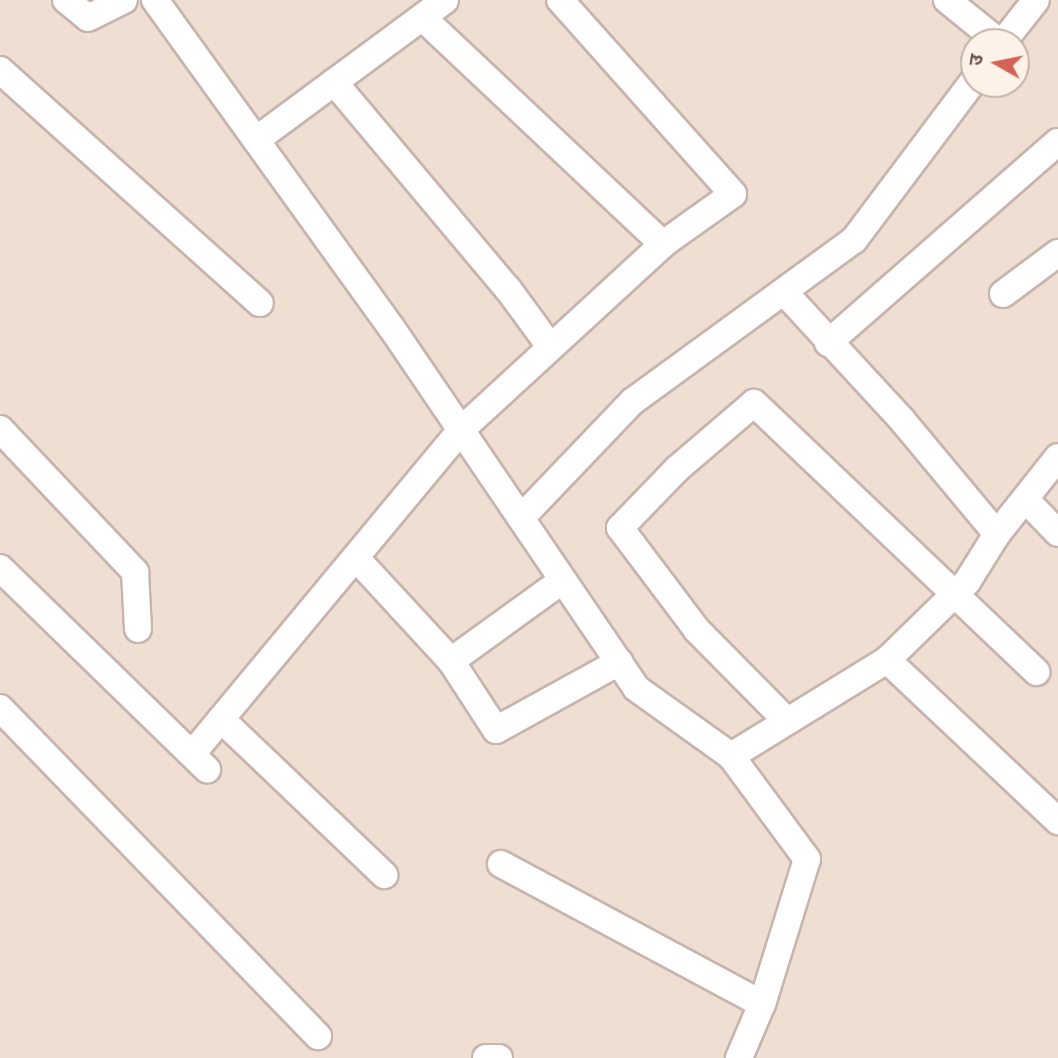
<!DOCTYPE html>
<html>
<head>
<meta charset="utf-8">
<style>
  body { margin:0 }
  #map { position:relative; width:1058px; height:1058px; overflow:hidden; background:#f9ede3; font-family:Helvetica,"Noto Sans Devanagari",sans-serif }
  div>[style] { position:absolute }
  .residential>* { inset:0; background:#efded2 }
  .roads { filter:drop-shadow(2px 0 #c7b4ac) drop-shadow(-2px 0 #c7b4ac) drop-shadow(0 2px #c7b4ac) drop-shadow(0 -2px #c7b4ac) }
  .minor>* { height:26px; margin:-13px; padding:0 13px; transform-origin:13px; border-radius:13px; background:#fff }
  span { translate:-50% -50%; white-space:nowrap; text-align:center; line-height:1.15; -webkit-text-stroke:5px #fcf2e8; paint-order:stroke }
  .north { position:absolute; left:960px; top:28px; width:70px; height:70px; box-sizing:border-box; background:#fcf2e8; border:2px solid #c3b3aa; border-radius:50%; rotate:279deg; font-size:19px; font-weight:700; line-height:28px; text-align:center; color:#6d544d }
  .north::after { content:''; display:block; margin:auto; width:24px; height:32px; background:#d36357; clip-path:polygon(50% 0,100% 100%,50% 72%,0 100%) }
</style>
</head>
<body>
<div id="map">
  <div class="residential">
    <div style="clip-path:polygon(evenodd,0 0,1058px 0,1058px 1058px,0 1058px,0 0,974px 42px,1016px 42px,1016px 84px,974px 84px,974px 42px)"></div>
  </div>
  <div class="roads">
    <div class="minor">
      <div style="left:66px;top:0;width:28px;rotate:39deg"></div>
      <div style="left:88px;top:18px;width:40px;rotate:-26.6deg"></div>
      <div style="left:155px;top:0;width:403px;rotate:54.2deg"></div>
      <div style="left:391px;top:327px;width:436px;rotate:55.8deg"></div>
      <div style="left:636px;top:688px;width:117px;rotate:35.6deg"></div>
      <div style="left:731px;top:756px;width:128px;rotate:53.6deg"></div>
      <div style="left:807px;top:859px;width:152px;rotate:107.2deg"></div>
      <div style="left:762px;top:1004px;width:59px;rotate:113.1deg"></div>
      <div style="left:947px;top:0;width:67px;rotate:38.9deg"></div>
      <div style="left:424px;top:19px;width:328px;rotate:43.3deg"></div>
      <div style="left:1003px;top:42px;width:53px;rotate:-51.8deg"></div>
      <div style="left:0;top:70px;width:349px;rotate:41.9deg"></div>
      <div style="left:334px;top:82px;width:270px;rotate:50deg"></div>
      <div style="left:508px;top:289px;width:69px;rotate:53.8deg"></div>
      <div style="left:256px;top:140px;width:235px;rotate:-36.5deg"></div>
      <div style="left:785px;top:293px;width:173px;rotate:47.3deg"></div>
      <div style="left:902px;top:420px;width:148px;rotate:50.2deg"></div>
      <div style="left:1003px;top:294px;width:69px;rotate:-36.7deg"></div>
      <div style="left:828px;top:343px;width:305px;rotate:-41.2deg"></div>
      <div style="left:0;top:429px;width:197px;rotate:46.6deg"></div>
      <div style="left:135px;top:572px;width:57px;rotate:87deg"></div>
      <div style="left:1025px;top:499px;width:47px;rotate:45.9deg"></div>
      <div style="left:521px;top:518px;width:162px;rotate:-46.3deg"></div>
      <div style="left:633px;top:401px;width:273px;rotate:-36.1deg"></div>
      <div style="left:854px;top:240px;width:200px;rotate:-53.1deg"></div>
      <div style="left:356px;top:558px;width:140px;rotate:47.3deg"></div>
      <div style="left:451px;top:661px;width:82px;rotate:56.9deg"></div>
      <div style="left:496px;top:730px;width:141px;rotate:-28.9deg"></div>
      <div style="left:0;top:568px;width:289px;rotate:44.2deg"></div>
      <div style="left:887px;top:660px;width:235px;rotate:43.3deg"></div>
      <div style="left:451px;top:661px;width:138px;rotate:-35.9deg"></div>
      <div style="left:0;top:708px;width:457px;rotate:45.9deg"></div>
      <div style="left:221px;top:719px;width:226px;rotate:43.7deg"></div>
      <div style="left:786px;top:720px;width:127px;rotate:-134.7deg"></div>
      <div style="left:697px;top:630px;width:128px;rotate:-127deg"></div>
      <div style="left:620px;top:528px;width:82px;rotate:-46deg"></div>
      <div style="left:677px;top:469px;width:101px;rotate:-40.6deg"></div>
      <div style="left:754px;top:403px;width:390px;rotate:43.6deg"></div>
      <div style="left:192px;top:754px;width:421px;rotate:-50.3deg"></div>
      <div style="left:461px;top:430px;width:275px;rotate:-42.6deg"></div>
      <div style="left:663px;top:244px;width:86px;rotate:-35.5deg"></div>
      <div style="left:733px;top:194px;width:260px;rotate:-131.7deg"></div>
      <div style="left:731px;top:756px;width:183px;rotate:-31.6deg"></div>
      <div style="left:887px;top:660px;width:112px;rotate:-44.3deg"></div>
      <div style="left:967px;top:582px;width:57px;rotate:-58deg"></div>
      <div style="left:997px;top:534px;width:98px;rotate:-51.6deg"></div>
      <div style="left:501px;top:864px;width:296px;rotate:28.2deg"></div>
      <div style="left:486px;top:1058px;width:13px"></div>
    </div>
  </div>
  <div class="north">उ</div>
</div>
</body>
</html>
